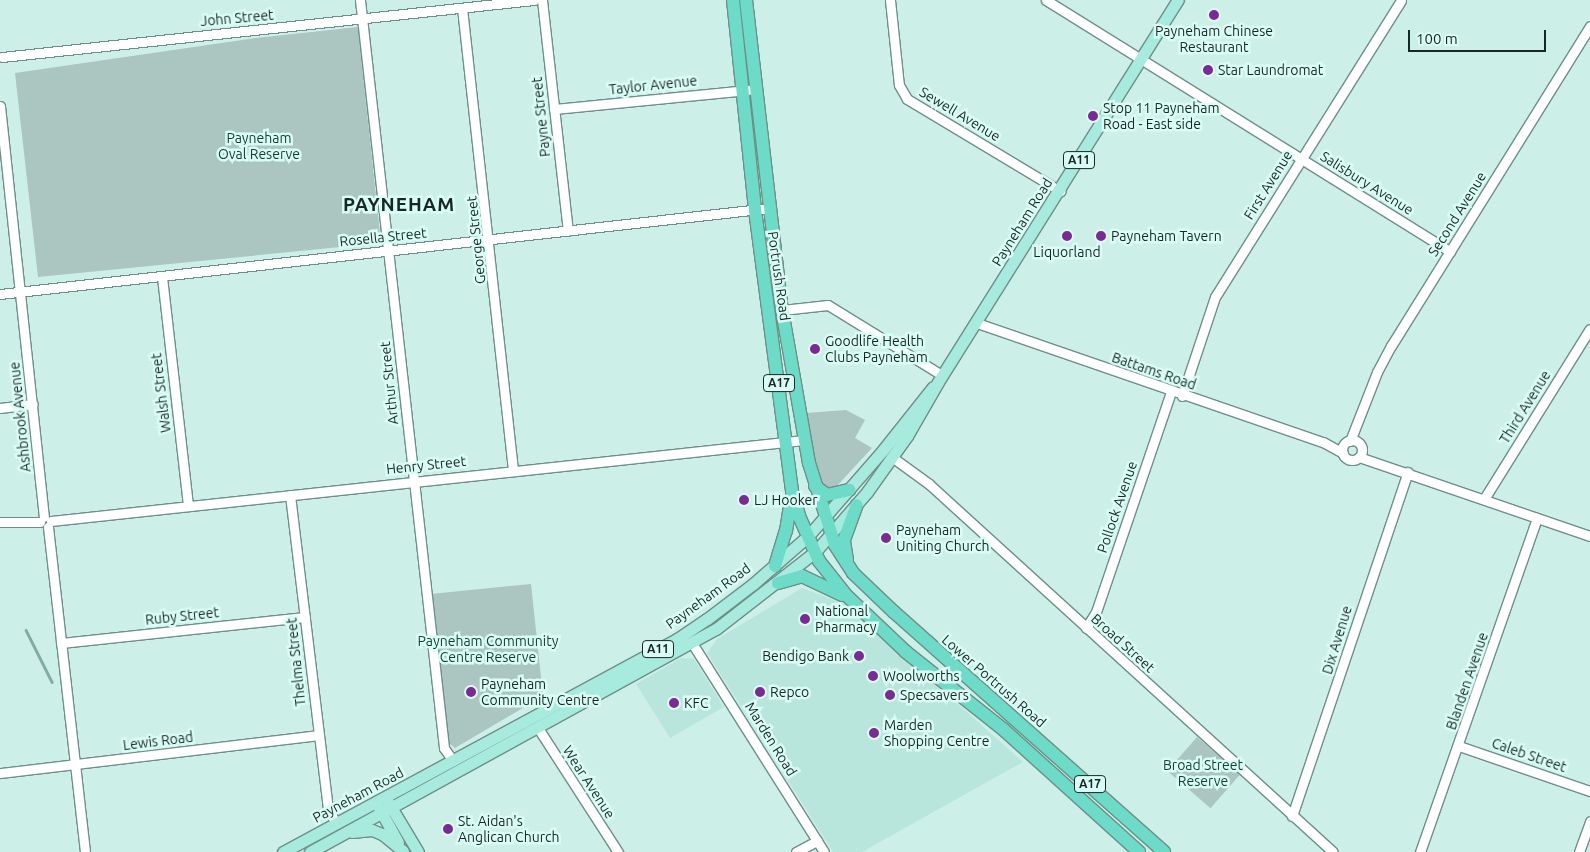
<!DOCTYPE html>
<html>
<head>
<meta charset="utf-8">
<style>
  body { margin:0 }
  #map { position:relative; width:1590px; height:852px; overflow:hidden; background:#ccf0e8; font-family:Ubuntu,sans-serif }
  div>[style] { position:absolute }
  .built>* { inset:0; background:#b9e6dc }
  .green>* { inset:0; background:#abc5c0; transform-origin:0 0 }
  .stream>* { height:2.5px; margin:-1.25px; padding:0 1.25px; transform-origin:1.25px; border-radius:1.25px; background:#80aca3 }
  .roads { filter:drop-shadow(1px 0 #6e8f88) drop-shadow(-1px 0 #6e8f88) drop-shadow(0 1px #6e8f88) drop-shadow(0 -1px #6e8f88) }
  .minor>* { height:9px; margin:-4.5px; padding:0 4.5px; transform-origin:4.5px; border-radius:4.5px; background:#fff }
  .minor>.ring { margin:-4.5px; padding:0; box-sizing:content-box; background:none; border:9px solid #fff; border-radius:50% }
  .major>* { height:11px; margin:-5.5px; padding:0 5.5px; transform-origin:5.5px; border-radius:5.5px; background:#a7eade }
  .highway>* { height:12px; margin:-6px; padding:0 6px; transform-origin:6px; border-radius:6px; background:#6cdcc8 }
  .dots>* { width:14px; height:14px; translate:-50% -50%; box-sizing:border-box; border:2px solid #d9fdf5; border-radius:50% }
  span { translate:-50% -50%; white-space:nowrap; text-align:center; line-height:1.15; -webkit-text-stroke:5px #d9fdf5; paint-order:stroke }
  .shield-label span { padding:1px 4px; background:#d9fdf5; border:1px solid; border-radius:4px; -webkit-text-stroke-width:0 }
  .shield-label { font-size:12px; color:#192724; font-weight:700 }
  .street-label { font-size:14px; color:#192724 }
  .poi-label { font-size:14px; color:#192724 }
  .left { translate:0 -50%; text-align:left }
  .right { translate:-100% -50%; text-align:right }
  .park-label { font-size:14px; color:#143d36 }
  .district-label { font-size:19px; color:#192724; font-weight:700; letter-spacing:1px }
  .scale { position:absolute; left:1408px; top:30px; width:138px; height:22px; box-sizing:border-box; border:2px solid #192724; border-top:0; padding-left:6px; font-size:15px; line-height:18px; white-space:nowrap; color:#192724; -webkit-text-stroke:4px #d9fdf5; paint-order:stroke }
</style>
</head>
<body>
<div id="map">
  <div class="built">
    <div style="clip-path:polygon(802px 588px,845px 604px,1023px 762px,862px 852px,833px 852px,707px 653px,717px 639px)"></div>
    <div style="clip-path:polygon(681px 658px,694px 659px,724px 707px,670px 738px,636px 684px)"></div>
  </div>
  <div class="green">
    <div style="clip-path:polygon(358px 27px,381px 243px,38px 277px,15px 73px,256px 38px)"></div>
    <div style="clip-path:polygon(846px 410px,865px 420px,855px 438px,872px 448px,836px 487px,826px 489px,820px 485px,806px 413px)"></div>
    <div style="clip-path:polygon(531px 584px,543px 696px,455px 748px,449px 743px,431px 594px)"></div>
    <div style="left:1197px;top:737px;width:57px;height:45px;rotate:41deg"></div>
  </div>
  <div class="stream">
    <div style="left:26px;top:630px;width:58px;rotate:63.4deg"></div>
  </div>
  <div class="roads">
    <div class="minor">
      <div style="left:360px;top:0;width:753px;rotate:83.59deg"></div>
      <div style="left:444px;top:748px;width:16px;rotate:55deg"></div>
      <div style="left:542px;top:0;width:232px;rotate:83.6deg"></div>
      <div style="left:890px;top:0;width:85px;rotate:84deg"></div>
      <div style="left:899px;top:85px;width:16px;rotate:60deg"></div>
      <div style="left:907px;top:99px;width:179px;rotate:31deg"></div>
      <div style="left:1046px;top:0;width:476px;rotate:31.9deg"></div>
      <div style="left:462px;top:8px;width:465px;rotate:83.7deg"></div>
      <div style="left:2px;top:57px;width:535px;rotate:-6.12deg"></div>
      <div style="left:0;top:106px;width:413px;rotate:83.9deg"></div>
      <div style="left:554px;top:109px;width:195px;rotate:-5.6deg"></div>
      <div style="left:162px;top:277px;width:230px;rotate:83.5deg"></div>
      <div style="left:0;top:294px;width:774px;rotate:-6.38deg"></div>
      <div style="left:782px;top:310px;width:46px;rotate:-6.2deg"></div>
      <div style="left:828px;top:305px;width:134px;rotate:31.6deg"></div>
      <div style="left:977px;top:323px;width:366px;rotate:19deg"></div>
      <div style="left:1323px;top:442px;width:23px;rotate:29deg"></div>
      <div style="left:1182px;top:396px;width:104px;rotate:-71.6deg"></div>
      <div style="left:1215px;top:297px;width:350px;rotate:-57.9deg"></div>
      <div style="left:0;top:408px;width:33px;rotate:-7deg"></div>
      <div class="ring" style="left:1342px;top:440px;width:11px;height:11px"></div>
      <div style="left:1350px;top:441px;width:74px;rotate:-68.6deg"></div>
      <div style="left:1377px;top:372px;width:30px;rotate:-62deg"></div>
      <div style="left:1391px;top:346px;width:377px;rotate:-58.1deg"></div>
      <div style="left:892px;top:457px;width:46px;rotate:36.1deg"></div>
      <div style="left:929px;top:484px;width:546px;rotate:42.33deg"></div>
      <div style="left:1359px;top:457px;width:244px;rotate:18.9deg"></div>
      <div style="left:290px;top:495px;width:315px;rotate:83.1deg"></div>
      <div style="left:328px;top:808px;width:18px;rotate:63deg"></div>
      <div style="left:1484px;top:499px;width:200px;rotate:-58.1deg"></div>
      <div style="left:51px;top:521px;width:757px;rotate:-6.14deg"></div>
      <div style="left:0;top:522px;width:40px"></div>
      <div style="left:48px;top:527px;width:327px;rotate:83.5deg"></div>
      <div style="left:1086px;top:628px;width:19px;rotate:-58deg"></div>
      <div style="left:1096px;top:612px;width:232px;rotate:-71.2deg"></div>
      <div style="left:61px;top:643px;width:245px;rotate:-6.1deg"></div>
      <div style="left:692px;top:643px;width:247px;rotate:57.7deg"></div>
      <div style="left:538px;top:728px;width:148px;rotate:57.2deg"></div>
      <div style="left:1459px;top:746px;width:139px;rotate:19deg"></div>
      <div style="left:0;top:773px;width:321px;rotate:-6.8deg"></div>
      <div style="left:1292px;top:816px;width:363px;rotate:-71.4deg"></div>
      <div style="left:796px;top:852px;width:24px;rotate:-28deg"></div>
      <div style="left:1420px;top:852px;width:354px;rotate:-70.7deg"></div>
      <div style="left:1579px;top:852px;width:33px;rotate:-70deg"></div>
    </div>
    <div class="major">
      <div style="left:388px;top:802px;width:58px;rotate:59deg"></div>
      <div style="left:379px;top:808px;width:39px;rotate:61deg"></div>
      <div style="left:352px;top:832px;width:20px;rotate:-6deg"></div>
      <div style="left:372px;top:830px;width:11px;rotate:22deg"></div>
      <div style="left:382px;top:834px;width:27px;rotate:39deg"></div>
      <div style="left:283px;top:852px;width:448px;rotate:-28.4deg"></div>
      <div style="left:677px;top:639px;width:36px;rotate:-34deg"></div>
      <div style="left:707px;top:619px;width:58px;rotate:-37.3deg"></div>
      <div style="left:753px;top:584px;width:73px;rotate:-41.1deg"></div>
      <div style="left:808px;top:536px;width:114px;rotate:-48.9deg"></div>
      <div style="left:883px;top:450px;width:80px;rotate:-51.6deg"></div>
      <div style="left:310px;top:852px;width:463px;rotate:-28.8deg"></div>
      <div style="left:716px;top:629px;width:125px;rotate:-37.9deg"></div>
      <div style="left:815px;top:552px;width:79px;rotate:-49.1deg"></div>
      <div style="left:867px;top:492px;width:69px;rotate:-54.5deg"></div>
      <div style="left:907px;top:436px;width:62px;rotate:-60.1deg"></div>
      <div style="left:938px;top:382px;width:451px;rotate:-57.9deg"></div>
    </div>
    <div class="highway">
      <div style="left:733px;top:0;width:211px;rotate:84deg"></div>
      <div style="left:755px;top:210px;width:283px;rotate:82.5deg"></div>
      <div style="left:792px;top:491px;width:26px;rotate:74deg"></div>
      <div style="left:799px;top:516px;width:49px;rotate:66deg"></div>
      <div style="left:819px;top:561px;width:43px;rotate:51.5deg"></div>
      <div style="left:846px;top:595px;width:83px;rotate:43.5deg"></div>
      <div style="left:906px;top:652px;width:125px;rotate:38.5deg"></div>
      <div style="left:1004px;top:730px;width:182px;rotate:42.1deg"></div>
      <div style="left:746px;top:0;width:312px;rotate:83.4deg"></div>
      <div style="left:782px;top:310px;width:155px;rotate:80deg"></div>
      <div style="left:809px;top:463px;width:86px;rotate:72.4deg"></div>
      <div style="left:835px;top:545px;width:33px;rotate:57deg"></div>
      <div style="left:853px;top:573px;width:57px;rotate:43.6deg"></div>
      <div style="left:894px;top:612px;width:361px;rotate:41.6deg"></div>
      <div style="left:815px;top:486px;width:15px;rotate:37deg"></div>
      <div style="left:827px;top:495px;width:23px;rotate:-13deg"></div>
      <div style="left:847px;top:560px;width:20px;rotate:-99deg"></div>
      <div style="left:844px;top:540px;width:37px;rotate:-70deg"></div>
      <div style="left:775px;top:566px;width:37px;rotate:-73deg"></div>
      <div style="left:786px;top:531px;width:33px;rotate:-81deg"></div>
      <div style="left:778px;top:583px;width:25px;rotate:-16deg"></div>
      <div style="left:802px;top:576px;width:44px;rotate:25.4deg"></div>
    </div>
  </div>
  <div class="dots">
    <div style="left:1214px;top:15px;background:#7d2897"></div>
    <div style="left:1208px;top:70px;background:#7d2897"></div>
    <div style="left:1093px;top:116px;background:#7d2897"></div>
    <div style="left:1067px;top:236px;background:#7d2897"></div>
    <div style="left:1101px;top:236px;background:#7d2897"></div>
    <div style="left:815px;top:349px;background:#7d2897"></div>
    <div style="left:744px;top:500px;background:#7d2897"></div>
    <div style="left:886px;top:538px;background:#7d2897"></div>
    <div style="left:805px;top:619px;background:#7d2897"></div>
    <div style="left:859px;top:656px;background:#7d2897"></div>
    <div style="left:873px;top:676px;background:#7d2897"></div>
    <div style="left:471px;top:692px;background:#7d2897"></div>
    <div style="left:760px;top:692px;background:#7d2897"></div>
    <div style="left:890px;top:695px;background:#7d2897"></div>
    <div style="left:674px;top:703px;background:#7d2897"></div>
    <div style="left:874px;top:733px;background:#7d2897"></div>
    <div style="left:448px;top:829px;background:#7d2897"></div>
  </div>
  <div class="shield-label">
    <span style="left:1079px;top:160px">A11</span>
    <span style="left:779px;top:383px">A17</span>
    <span style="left:658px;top:649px">A11</span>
    <span style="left:1090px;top:784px">A17</span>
  </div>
  <div class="street-label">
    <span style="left:237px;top:18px;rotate:-5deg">John Street</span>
    <span style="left:653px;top:85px;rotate:-6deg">Taylor Avenue</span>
    <span style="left:960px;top:114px;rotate:31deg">Sewell Avenue</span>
    <span style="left:541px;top:117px;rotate:-96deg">Payne Street</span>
    <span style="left:1367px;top:183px;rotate:32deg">Salisbury Avenue</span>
    <span style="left:1268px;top:185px;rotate:-58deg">First Avenue</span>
    <span style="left:1457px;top:214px;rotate:-58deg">Second Avenue</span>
    <span style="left:1022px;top:222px;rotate:-58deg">Payneham Road</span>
    <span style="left:383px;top:237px;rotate:-6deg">Rosella Street</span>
    <span style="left:476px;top:240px;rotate:-96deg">George Street</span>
    <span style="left:779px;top:276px;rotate:82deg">Portrush Road</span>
    <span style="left:1154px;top:371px;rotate:19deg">Battams Road</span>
    <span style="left:389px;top:383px;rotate:-96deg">Arthur Street</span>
    <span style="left:161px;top:393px;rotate:-97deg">Walsh Street</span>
    <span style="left:1525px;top:407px;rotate:-58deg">Third Avenue</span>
    <span style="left:20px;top:417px;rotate:-96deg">Ashbrook Avenue</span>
    <span style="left:426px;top:465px;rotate:-6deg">Henry Street</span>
    <span style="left:1117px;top:507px;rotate:-71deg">Pollock Avenue</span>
    <span style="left:708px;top:596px;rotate:-36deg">Payneham Road</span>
    <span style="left:182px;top:616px;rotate:-6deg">Ruby Street</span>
    <span style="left:1337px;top:640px;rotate:-73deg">Dix Avenue</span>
    <span style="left:1123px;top:643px;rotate:42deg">Broad Street</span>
    <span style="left:296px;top:662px;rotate:-96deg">Thelma Street</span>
    <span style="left:994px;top:681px;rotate:41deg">Lower Portrush Road</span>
    <span style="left:1467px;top:681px;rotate:-71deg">Blanden Avenue</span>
    <span style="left:771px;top:739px;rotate:58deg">Marden Road</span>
    <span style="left:158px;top:741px;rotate:-7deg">Lewis Road</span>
    <span style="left:1529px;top:755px;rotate:19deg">Caleb Street</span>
    <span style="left:589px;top:782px;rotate:57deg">Wear Avenue</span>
    <span style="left:358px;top:795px;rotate:-28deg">Payneham Road</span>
  </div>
  <div class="poi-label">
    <span style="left:1214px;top:39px">Payneham Chinese<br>Restaurant</span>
    <span class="left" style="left:1218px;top:70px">Star Laundromat</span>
    <span class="left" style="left:1103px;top:116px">Stop 11 Payneham<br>Road - East side</span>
    <span class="left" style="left:1111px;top:236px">Payneham Tavern</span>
    <span style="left:1067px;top:252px">Liquorland</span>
    <span class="left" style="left:825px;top:349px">Goodlife Health<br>Clubs Payneham</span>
    <span class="left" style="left:754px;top:500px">LJ Hooker</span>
    <span class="left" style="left:896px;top:538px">Payneham<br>Uniting Church</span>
    <span class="left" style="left:815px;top:619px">National<br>Pharmacy</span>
    <span class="right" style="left:849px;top:656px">Bendigo Bank</span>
    <span class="left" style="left:883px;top:676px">Woolworths</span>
    <span class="left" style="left:481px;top:692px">Payneham<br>Community Centre</span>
    <span class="left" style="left:770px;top:692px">Repco</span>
    <span class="left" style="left:900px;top:695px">Specsavers</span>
    <span class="left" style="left:684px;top:703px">KFC</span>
    <span class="left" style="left:884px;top:733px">Marden<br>Shopping Centre</span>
    <span class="left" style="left:458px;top:829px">St. Aidan's<br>Anglican Church</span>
  </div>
  <div class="park-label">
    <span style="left:259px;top:146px">Payneham<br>Oval Reserve</span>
    <span style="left:488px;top:649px">Payneham Community<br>Centre Reserve</span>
    <span style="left:1203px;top:773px">Broad Street<br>Reserve</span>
  </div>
  <div class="district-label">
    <span style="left:399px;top:205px">PAYNEHAM</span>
  </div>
  <div class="scale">100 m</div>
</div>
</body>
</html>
